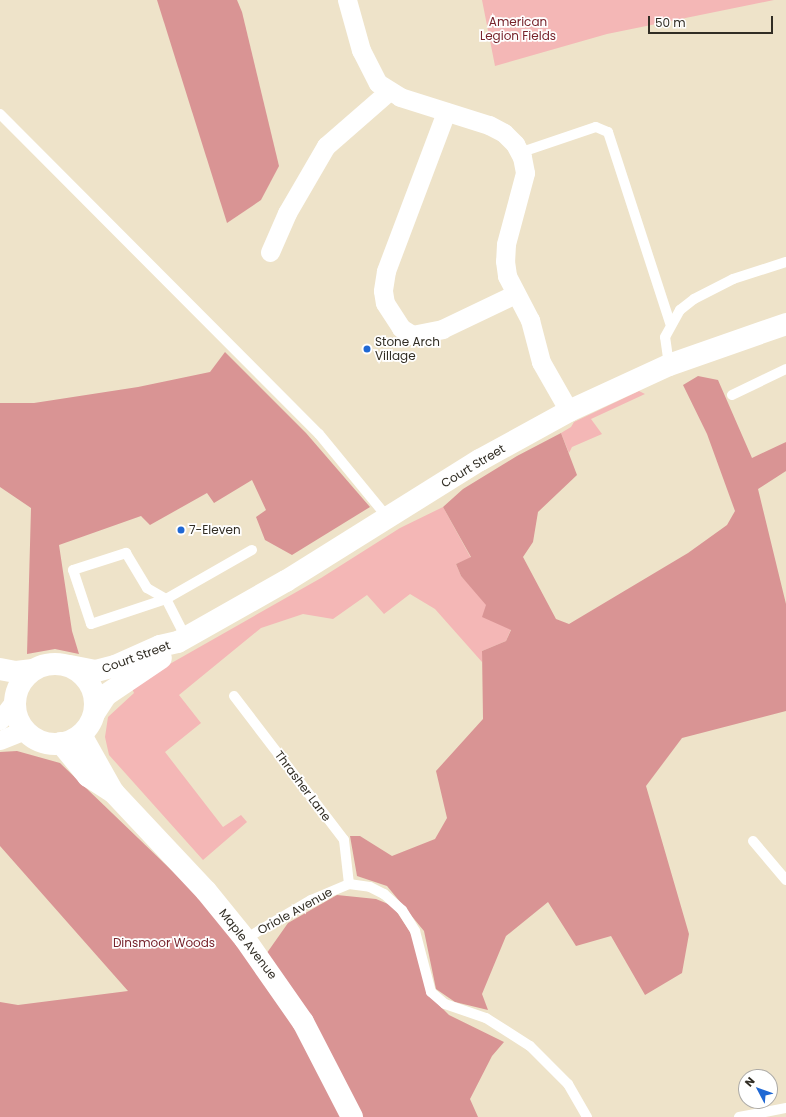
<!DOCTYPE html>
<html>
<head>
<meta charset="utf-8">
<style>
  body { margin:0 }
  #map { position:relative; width:786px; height:1117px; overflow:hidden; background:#eee3c9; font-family:Poppins,sans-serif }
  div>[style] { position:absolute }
  .green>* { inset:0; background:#f4b7b6 }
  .forest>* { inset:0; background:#d99494 }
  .lane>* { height:10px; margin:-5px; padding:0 5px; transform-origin:5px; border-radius:5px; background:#fff }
  .street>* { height:19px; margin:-9.5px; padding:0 9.5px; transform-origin:9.5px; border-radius:9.5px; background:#fff }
  .secondary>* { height:22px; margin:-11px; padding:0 11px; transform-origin:11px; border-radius:11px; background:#fff }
  .secondary>.ring { margin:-11px; padding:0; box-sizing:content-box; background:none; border:22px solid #fff; border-radius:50% }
  .dots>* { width:11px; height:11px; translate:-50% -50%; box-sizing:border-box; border:2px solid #fff; border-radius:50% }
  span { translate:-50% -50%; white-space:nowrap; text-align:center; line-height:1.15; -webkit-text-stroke:3.5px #fff; paint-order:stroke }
  .park-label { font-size:12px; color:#77242c }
  .poi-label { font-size:12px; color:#312d24 }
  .left { translate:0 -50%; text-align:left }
  .street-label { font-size:12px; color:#312d24 }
  .north { position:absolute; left:738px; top:1069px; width:40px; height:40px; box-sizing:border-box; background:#fff; border:1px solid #adaba7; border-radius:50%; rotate:311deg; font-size:11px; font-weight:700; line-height:16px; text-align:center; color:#312d24 }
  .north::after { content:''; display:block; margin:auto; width:14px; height:18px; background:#1f68d4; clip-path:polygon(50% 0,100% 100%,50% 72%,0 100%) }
  .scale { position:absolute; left:648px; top:16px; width:125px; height:18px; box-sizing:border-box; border:2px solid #312d24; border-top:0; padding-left:5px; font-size:12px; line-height:14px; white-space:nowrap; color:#312d24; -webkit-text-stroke:3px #fff; paint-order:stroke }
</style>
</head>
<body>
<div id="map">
  <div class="green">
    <div style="clip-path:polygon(482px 0,774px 0,607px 34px,495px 66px)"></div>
    <div style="clip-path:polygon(639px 391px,645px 394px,591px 419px,602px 434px,572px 447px,569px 453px,561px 433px,571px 427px,574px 422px)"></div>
    <div style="clip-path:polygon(443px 507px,471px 558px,456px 564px,461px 576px,511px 629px,506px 641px,482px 651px,482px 662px,435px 609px,410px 594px,384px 614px,367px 595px,333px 619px,303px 614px,261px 628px,179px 695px,201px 723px,165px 752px,223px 827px,241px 815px,247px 822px,203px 860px,109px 755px,105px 737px,108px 717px,134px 693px,131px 686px,321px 578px,400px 528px)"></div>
  </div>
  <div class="forest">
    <div style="clip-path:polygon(157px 0,237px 0,242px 12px,279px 166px,261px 200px,227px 223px)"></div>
    <div style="clip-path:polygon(225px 352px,306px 433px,370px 507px,292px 555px,265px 540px,256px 517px,266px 510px,252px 480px,214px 503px,207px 493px,150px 525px,141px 516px,59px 545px,72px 631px,79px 654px,55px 649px,27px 654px,31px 508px,0 487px,0 403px,34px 403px,138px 387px,210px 372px)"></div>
    <div style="clip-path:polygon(698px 376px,718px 380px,752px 458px,786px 442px,786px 471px,758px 489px,786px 604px,786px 711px,682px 738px,646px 786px,689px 934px,682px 973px,645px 995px,611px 936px,576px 946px,548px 902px,506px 936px,482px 994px,488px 1010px,455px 1002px,436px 989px,424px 931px,387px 886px,357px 876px,350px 836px,360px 836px,392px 856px,435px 839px,447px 818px,436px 771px,483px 719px,482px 651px,506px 641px,511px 630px,482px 617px,486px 605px,461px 576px,456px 564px,471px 557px,443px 507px,463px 489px,517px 456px,561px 433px,577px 475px,538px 512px,533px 542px,523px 557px,556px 619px,569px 624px,688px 553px,727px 525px,735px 511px,707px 434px,683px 385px)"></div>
    <div style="clip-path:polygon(17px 751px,60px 763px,216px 913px,257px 967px,288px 923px,337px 895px,376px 899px,393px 906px,412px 935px,427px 993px,449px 1015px,504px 1042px,492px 1056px,470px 1099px,478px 1117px,0 1117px,0 1002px,18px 1005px,128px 991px,0 846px,0 752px)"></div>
  </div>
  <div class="lane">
    <div style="left:0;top:114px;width:452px;rotate:45.1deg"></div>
    <div style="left:319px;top:434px;width:109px;rotate:50.6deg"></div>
    <div style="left:519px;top:153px;width:81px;rotate:-18.7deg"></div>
    <div style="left:596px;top:127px;width:13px;rotate:23deg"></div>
    <div style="left:608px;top:132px;width:201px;rotate:72deg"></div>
    <div style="left:669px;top:365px;width:28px;rotate:-98deg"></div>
    <div style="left:665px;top:337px;width:31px;rotate:-61deg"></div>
    <div style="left:680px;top:310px;width:18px;rotate:-38deg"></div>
    <div style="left:694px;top:299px;width:44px;rotate:-27.1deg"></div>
    <div style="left:733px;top:279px;width:56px;rotate:-17.8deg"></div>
    <div style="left:732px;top:395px;width:60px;rotate:-25.7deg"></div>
    <div style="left:126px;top:553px;width:41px;rotate:59deg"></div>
    <div style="left:147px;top:588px;width:22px;rotate:30deg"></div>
    <div style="left:166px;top:599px;width:79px;rotate:161.6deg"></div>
    <div style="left:91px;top:624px;width:57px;rotate:-108.4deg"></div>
    <div style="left:73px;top:570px;width:56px;rotate:-17.8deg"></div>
    <div style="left:186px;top:638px;width:44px;rotate:-117.1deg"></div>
    <div style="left:166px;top:599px;width:99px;rotate:-29.7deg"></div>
    <div style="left:234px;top:696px;width:181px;rotate:52.6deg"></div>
    <div style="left:344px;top:840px;width:44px;rotate:83.5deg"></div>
    <div style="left:753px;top:841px;width:51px;rotate:49.8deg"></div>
    <div style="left:245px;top:939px;width:77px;rotate:-30.6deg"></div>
    <div style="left:311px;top:900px;width:41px;rotate:-22.8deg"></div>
    <div style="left:349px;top:884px;width:21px;rotate:8deg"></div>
    <div style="left:370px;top:887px;width:16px;rotate:27deg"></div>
    <div style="left:384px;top:894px;width:24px;rotate:42deg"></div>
    <div style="left:402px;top:910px;width:25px;rotate:58deg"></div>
    <div style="left:415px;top:931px;width:63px;rotate:75.3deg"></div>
    <div style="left:431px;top:992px;width:18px;rotate:41deg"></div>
    <div style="left:445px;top:1004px;width:43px;rotate:18.9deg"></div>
    <div style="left:486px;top:1018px;width:52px;rotate:32.5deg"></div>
    <div style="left:530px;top:1046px;width:54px;rotate:45deg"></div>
    <div style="left:568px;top:1084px;width:38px;rotate:60deg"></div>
    <div style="left:739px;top:1117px;width:48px;rotate:-10.8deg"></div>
  </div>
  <div class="street">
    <div style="left:347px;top:0;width:52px;rotate:74.4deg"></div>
    <div style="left:361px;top:50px;width:37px;rotate:63deg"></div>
    <div style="left:378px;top:83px;width:26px;rotate:32deg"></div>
    <div style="left:400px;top:97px;width:93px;rotate:17.5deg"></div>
    <div style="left:489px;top:125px;width:17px;rotate:28deg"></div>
    <div style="left:504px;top:133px;width:16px;rotate:45deg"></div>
    <div style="left:515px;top:144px;width:15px;rotate:62deg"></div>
    <div style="left:522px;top:157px;width:16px;rotate:79deg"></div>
    <div style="left:525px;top:173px;width:73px;rotate:105deg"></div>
    <div style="left:506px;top:244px;width:17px;rotate:93deg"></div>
    <div style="left:505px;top:261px;width:15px;rotate:82deg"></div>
    <div style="left:507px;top:276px;width:50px;rotate:62.4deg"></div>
    <div style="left:530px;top:320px;width:43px;rotate:75.3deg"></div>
    <div style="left:541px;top:362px;width:56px;rotate:60.3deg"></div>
    <div style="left:446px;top:112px;width:170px;rotate:110.7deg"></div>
    <div style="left:386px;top:271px;width:20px;rotate:99deg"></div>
    <div style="left:383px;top:291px;width:12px;rotate:81deg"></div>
    <div style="left:385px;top:303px;width:30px;rotate:57deg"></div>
    <div style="left:401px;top:328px;width:13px;rotate:32deg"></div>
    <div style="left:412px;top:335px;width:31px;rotate:-11deg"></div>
    <div style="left:442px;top:329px;width:81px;rotate:-25.6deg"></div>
    <div style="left:270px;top:252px;width:43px;rotate:-66.4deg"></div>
    <div style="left:287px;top:213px;width:78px;rotate:-59.8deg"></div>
    <div style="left:326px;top:146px;width:82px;rotate:-41.1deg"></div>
    <div style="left:0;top:720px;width:23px;rotate:-52deg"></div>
    <div style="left:0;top:740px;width:27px;rotate:-22deg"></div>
  </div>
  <div class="secondary">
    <div class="ring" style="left:15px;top:664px;width:58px;height:58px"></div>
    <div style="left:70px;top:666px;width:26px;rotate:11deg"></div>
    <div style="left:96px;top:671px;width:20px;rotate:-15deg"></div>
    <div style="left:115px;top:666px;width:49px;rotate:-24deg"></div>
    <div style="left:160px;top:646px;width:18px;rotate:-13deg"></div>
    <div style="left:178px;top:642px;width:124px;rotate:-29.5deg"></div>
    <div style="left:286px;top:581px;width:229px;rotate:-32deg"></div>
    <div style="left:480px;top:460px;width:102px;rotate:-28.8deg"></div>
    <div style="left:569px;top:411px;width:110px;rotate:-24.7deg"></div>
    <div style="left:669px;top:365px;width:124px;rotate:-19.3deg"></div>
    <div style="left:0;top:669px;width:16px;rotate:11deg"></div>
    <div style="left:16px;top:672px;width:17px;rotate:-7deg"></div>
    <div style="left:95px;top:712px;width:20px;rotate:-57deg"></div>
    <div style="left:106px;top:695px;width:66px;rotate:-33.9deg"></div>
    <div style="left:81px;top:735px;width:65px;rotate:60.7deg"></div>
    <div style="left:61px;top:743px;width:43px;rotate:50.7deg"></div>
    <div style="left:88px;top:776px;width:31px;rotate:33deg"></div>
    <div style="left:114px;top:793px;width:134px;rotate:46.8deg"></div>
    <div style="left:206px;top:891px;width:62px;rotate:50.9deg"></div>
    <div style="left:245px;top:939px;width:101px;rotate:55.1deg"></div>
    <div style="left:303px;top:1022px;width:107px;rotate:62.7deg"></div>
  </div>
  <div class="dots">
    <div style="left:367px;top:349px;background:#1f68d4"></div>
    <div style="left:181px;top:530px;background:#1f68d4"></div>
  </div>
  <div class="park-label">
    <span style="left:518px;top:29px">American<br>Legion Fields</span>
    <span style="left:164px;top:943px">Dinsmoor Woods</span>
  </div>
  <div class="poi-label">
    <span class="left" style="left:375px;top:349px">Stone Arch<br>Village</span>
    <span class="left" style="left:189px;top:530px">7-Eleven</span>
  </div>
  <div class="street-label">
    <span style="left:473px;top:466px;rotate:-31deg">Court Street</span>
    <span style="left:136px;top:657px;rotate:-20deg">Court Street</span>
    <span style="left:303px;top:786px;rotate:53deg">Thrasher Lane</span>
    <span style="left:295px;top:911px;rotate:-29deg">Oriole Avenue</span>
    <span style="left:248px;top:944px;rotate:52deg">Maple Avenue</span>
  </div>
  <div class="north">N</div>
  <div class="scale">50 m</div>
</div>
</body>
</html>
